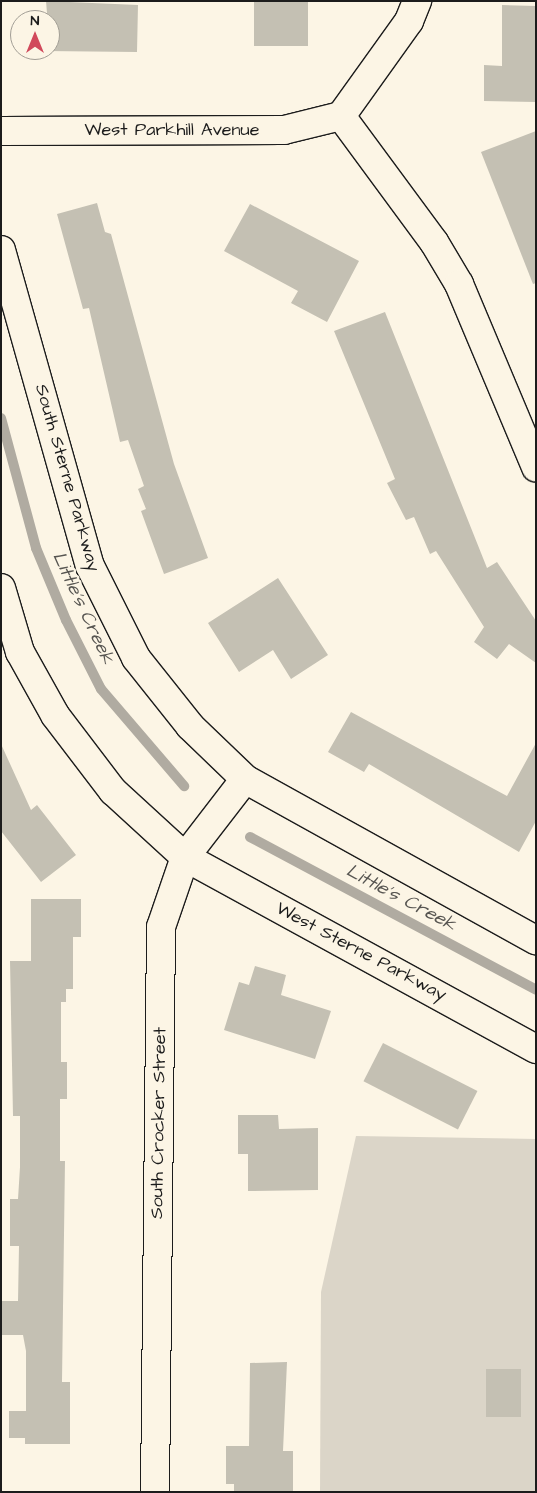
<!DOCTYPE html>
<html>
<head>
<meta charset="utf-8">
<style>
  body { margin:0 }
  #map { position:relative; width:537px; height:1493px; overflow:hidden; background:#fcf5e5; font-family:"Architects Daughter",sans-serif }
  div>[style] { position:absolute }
  .green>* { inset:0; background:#dbd5c8 }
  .stream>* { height:10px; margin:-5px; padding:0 5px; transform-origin:5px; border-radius:5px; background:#b0aba1 }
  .building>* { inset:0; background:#c4c0b3; transform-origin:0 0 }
  .roads { filter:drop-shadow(1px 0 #1c1c1c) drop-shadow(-1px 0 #1c1c1c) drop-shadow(0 1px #1c1c1c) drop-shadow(0 -1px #1c1c1c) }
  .minor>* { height:28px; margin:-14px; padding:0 14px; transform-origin:14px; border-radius:14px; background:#fcf5e5 }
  span { translate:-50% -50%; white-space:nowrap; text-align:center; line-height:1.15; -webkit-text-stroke:4.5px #fcf5e5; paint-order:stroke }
  .street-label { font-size:18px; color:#1c1c1c }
  .water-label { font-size:19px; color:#575551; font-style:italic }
  .frame { position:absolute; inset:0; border:2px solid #1c1c1c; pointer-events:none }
  .north { position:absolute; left:10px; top:10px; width:50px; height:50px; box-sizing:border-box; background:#fcf5e5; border:1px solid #a29e95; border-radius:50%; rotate:0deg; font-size:14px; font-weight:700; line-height:20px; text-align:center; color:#1c1c1c }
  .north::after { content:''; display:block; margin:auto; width:18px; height:22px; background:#d1495b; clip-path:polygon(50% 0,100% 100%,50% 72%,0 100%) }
</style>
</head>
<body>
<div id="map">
  <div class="green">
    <div style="clip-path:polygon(356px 1136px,536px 1139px,536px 1492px,320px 1492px,321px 1292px)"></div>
  </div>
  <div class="stream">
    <div style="left:1px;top:418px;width:135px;rotate:74.9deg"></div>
    <div style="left:36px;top:548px;width:78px;rotate:67.4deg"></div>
    <div style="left:66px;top:620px;width:77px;rotate:63.1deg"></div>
    <div style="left:101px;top:689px;width:128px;rotate:49.4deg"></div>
    <div style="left:250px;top:837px;width:324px;rotate:28.1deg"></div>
  </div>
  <div class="building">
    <div style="clip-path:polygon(46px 1px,138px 5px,137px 52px,45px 51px,50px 50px)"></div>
    <div style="left:254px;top:1px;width:54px;height:45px"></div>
    <div style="clip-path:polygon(502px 5px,536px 6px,536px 102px,484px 101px,484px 65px,502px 66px)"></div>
    <div style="clip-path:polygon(536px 131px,536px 283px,533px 284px,481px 152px)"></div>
    <div style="clip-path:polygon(97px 203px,105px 232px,111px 234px,174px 464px,208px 558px,164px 574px,141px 511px,146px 509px,138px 489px,144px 486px,128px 440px,120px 442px,89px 308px,83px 309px,57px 214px)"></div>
    <div style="clip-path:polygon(250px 204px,359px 261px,327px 322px,291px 303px,298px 291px,224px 251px)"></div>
    <div style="clip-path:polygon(385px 312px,487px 568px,497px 562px,536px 621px,536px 663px,509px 644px,497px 659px,474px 642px,484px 627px,436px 551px,430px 554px,414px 517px,406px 520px,387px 483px,395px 479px,334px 331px)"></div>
    <div style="clip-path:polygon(278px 578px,328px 655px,291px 679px,273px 650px,239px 672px,208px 623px)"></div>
    <div style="clip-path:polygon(351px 712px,507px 796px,536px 743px,536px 821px,519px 852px,369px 764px,364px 772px,328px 752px)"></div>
    <div style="clip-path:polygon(1px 744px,31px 810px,37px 805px,76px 855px,41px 882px,1px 831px)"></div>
    <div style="clip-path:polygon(31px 899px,81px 899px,81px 937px,73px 937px,73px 989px,66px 989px,66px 1002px,61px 1002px,61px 1062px,67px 1062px,67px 1099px,60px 1099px,60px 1161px,65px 1161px,62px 1382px,70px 1382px,70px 1444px,25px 1444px,25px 1438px,9px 1438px,9px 1411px,26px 1411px,26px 1351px,23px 1335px,1px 1335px,1px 1301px,18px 1301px,19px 1246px,10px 1246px,10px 1199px,18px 1199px,20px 1167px,20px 1116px,13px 1116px,10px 961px,31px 961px)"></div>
    <div style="clip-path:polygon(255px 966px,286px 975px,281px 995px,331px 1011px,315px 1059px,224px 1030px,239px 982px,249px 985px)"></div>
    <div style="left:383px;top:1043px;width:106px;height:43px;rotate:27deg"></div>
    <div style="clip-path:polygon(238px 1115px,278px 1115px,279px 1129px,318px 1128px,318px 1190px,248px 1191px,248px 1154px,238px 1154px)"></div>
    <div style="clip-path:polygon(287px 1362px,283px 1451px,293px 1451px,293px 1492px,234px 1492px,234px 1484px,226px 1484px,226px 1446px,249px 1446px,250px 1363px)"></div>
    <div style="left:486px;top:1369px;width:35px;height:48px"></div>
  </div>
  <div class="roads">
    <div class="minor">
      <div style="left:341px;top:116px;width:157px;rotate:53.6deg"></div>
      <div style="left:434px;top:242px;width:49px;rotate:59.2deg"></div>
      <div style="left:459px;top:284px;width:199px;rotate:67.2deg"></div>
      <div style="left:341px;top:116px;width:117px;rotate:-54.4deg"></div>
      <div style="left:409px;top:21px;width:22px;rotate:-68deg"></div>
      <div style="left:1px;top:131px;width:283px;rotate:-0.2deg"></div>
      <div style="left:284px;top:130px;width:59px;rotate:-13.8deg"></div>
      <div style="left:1px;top:250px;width:328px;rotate:74.3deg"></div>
      <div style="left:90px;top:566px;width:103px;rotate:63.4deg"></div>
      <div style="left:136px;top:658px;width:87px;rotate:51.5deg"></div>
      <div style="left:190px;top:726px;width:76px;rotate:43.9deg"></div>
      <div style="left:245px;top:779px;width:333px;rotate:29deg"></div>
      <div style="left:1px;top:588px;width:67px;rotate:73.5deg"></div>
      <div style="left:20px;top:652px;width:72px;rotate:60.9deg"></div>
      <div style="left:55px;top:715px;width:96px;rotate:52.7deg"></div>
      <div style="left:113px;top:791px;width:98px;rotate:42.5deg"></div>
      <div style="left:185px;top:857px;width:400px;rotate:28.7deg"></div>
      <div style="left:155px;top:1492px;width:565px;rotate:-89.39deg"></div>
      <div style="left:161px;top:927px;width:74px;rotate:-71.1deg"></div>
      <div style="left:185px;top:857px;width:98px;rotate:-52.4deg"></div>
    </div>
  </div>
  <div class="street-label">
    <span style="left:172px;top:130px">West Parkhill Avenue</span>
    <span style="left:67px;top:478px;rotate:74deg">South Sterne Parkway</span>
    <span style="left:361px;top:952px;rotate:28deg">West Sterne Parkway</span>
    <span style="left:159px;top:1123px;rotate:-89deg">South Crocker Street</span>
  </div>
  <div class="water-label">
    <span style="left:83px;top:608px;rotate:65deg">Little's Creek</span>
    <span style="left:401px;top:898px;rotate:28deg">Little's Creek</span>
  </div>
  <div class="frame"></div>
  <div class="north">N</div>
</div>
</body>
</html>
